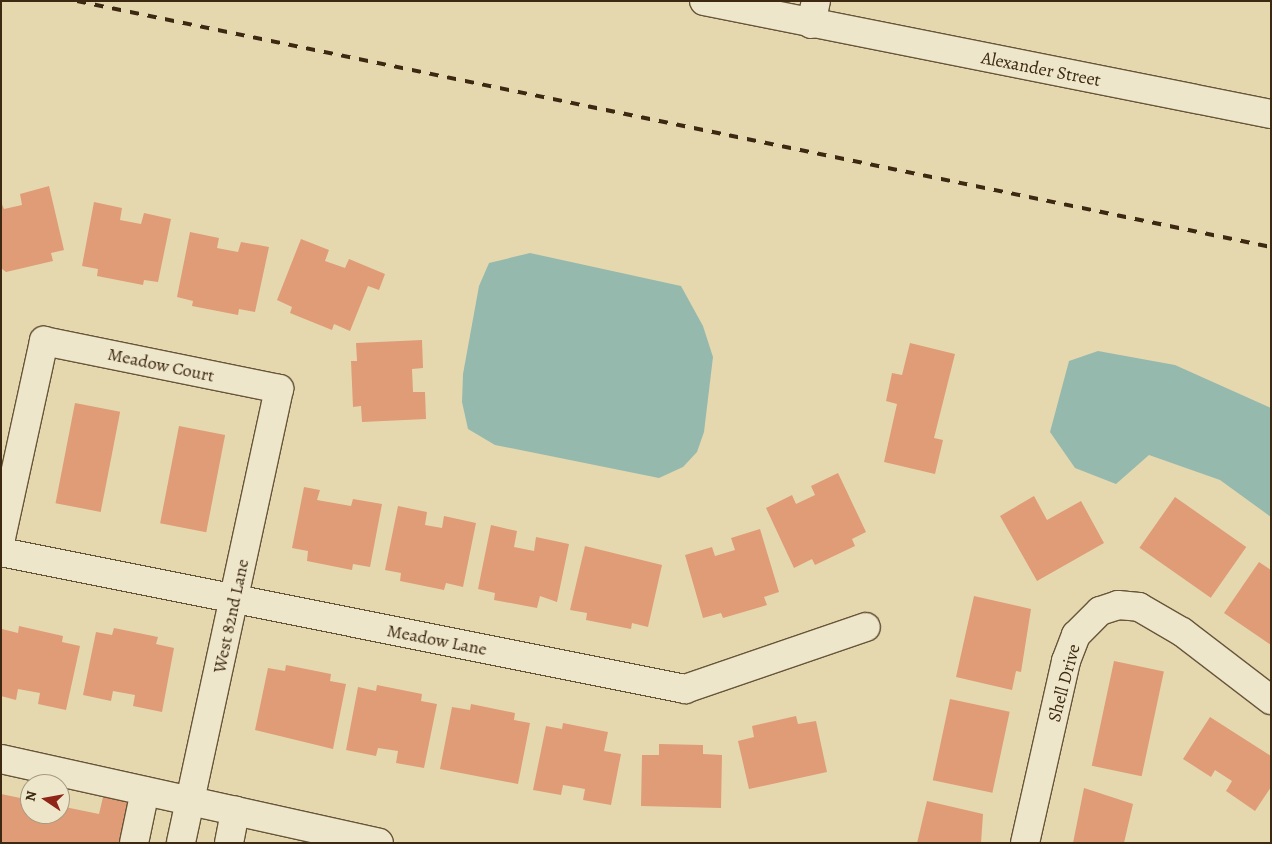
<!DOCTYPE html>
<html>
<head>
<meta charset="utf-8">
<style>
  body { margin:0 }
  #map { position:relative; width:1272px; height:844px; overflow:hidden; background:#e5d8af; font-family:Alegreya,serif }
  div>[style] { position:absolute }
  .water>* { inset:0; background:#96b9ae }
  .building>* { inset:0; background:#df9c77; transform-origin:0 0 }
  .roads { filter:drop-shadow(1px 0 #675538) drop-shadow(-1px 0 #675538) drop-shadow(0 1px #675538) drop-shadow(0 -1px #675538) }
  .minor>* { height:28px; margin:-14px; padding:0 14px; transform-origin:14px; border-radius:14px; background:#eee6cb }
  .rail>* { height:4px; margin-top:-2px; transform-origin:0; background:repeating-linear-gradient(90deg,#3d2911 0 9px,transparent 0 18px) }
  span { translate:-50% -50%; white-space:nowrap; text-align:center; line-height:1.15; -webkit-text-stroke:4px #eee6cb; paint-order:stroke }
  .street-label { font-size:18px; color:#3d2911 }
  .frame { position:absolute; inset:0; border:2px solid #3d2911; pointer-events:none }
  .north { position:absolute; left:20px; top:774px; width:50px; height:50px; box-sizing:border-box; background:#eee6cb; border:1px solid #a79a81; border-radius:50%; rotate:282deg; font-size:14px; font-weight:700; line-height:20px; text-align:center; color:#3d2911 }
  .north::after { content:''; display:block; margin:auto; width:18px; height:22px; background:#8f2418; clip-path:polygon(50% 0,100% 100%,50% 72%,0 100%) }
</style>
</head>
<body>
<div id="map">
  <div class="water">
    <div style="clip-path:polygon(530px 253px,681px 286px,703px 326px,713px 357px,704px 432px,697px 452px,683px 467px,659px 478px,495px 445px,468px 429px,462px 402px,463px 374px,479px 286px,489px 263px)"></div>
    <div style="clip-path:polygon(1098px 351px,1175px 365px,1271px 408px,1271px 517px,1220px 480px,1149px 455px,1116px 484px,1075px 468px,1050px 432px,1069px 361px)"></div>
  </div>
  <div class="building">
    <div style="clip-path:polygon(49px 186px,64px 250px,51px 253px,53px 261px,6px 272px,1px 268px,1px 202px,4px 209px,22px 205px,20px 194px)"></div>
    <div style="clip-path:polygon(94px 202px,122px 208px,120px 220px,141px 224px,144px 213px,171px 219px,158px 282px,144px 280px,143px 285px,97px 276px,98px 269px,82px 266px)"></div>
    <div style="clip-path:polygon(190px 232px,219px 238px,217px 248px,238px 252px,241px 242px,269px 247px,255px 312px,239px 309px,238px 315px,192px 306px,193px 301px,177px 297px)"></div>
    <div style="clip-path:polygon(301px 239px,329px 250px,325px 261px,345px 268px,349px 259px,385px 274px,379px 290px,368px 286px,350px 331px,334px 324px,332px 330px,290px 313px,292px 307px,277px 300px)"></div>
    <div style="clip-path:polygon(422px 340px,423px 368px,412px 369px,413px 392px,425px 392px,426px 419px,362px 422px,361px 406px,353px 407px,351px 361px,357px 361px,356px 343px)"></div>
    <div style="clip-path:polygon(910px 343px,955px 354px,934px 438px,943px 440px,935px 474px,884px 462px,897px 404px,886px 401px,892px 373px,902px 375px)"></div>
    <div style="left:75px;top:403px;width:46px;height:102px;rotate:11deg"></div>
    <div style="left:179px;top:426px;width:47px;height:99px;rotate:11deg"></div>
    <div style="clip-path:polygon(838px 473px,866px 532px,852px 539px,855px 546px,815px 565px,812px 559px,794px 568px,766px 508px,792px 495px,796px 504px,815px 495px,811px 486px)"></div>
    <div style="clip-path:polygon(304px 487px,320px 490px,317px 500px,351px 506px,353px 499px,382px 504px,370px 567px,353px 564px,352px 570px,307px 561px,308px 551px,292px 548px)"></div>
    <div style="clip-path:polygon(1034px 496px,1047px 520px,1081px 501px,1104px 543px,1037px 581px,1000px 516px)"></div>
    <div style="left:1175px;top:497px;width:87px;height:62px;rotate:35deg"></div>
    <div style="clip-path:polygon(398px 506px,427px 512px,425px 525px,442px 528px,444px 516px,476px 523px,463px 587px,446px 583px,444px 590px,400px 581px,401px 573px,385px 570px)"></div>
    <div style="clip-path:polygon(491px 525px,517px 531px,514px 547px,534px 551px,536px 537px,569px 544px,557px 602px,540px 596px,537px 608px,494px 600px,495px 593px,478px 589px)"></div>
    <div style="clip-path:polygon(760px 529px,779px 592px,764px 597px,767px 605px,723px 618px,721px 613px,703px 618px,685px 555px,712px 547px,715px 556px,735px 550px,731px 538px)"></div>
    <div style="clip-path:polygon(585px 546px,662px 565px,648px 627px,632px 623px,631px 629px,586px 620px,587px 613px,570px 610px)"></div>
    <div style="clip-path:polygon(1259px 562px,1271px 570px,1271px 645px,1224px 613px)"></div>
    <div style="clip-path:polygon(974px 596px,1031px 609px,1021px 672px,1016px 671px,1012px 690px,956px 677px)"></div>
    <div style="clip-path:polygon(19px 626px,63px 636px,62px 642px,80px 646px,66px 710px,38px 704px,40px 693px,18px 689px,16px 700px,1px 696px,2px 629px,18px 633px)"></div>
    <div style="clip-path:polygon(114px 628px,158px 637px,156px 644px,174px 648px,162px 712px,133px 706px,135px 695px,113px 691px,111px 701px,83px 695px,96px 632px,112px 635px)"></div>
    <div style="left:1114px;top:661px;width:51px;height:107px;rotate:12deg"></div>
    <div style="clip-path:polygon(286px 665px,331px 674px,330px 681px,346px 684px,333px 749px,255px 730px,268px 668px,285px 671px)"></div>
    <div style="clip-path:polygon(377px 685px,422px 694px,421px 701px,437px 704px,424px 768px,396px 763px,398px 751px,378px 748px,376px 756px,346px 750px,358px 687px,376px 691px)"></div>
    <div style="left:950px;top:699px;width:61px;height:83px;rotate:12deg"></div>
    <div style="clip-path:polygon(471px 704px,515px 713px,514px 720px,530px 723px,518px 784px,440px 769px,452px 707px,470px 710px)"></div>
    <div style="clip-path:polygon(796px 716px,798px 724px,816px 721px,827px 772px,749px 789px,738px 741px,754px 737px,752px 726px)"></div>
    <div style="clip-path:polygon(1210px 717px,1271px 756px,1271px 787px,1255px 811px,1226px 791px,1232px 781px,1215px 770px,1211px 777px,1183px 759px)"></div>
    <div style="clip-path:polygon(563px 723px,608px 732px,604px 751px,621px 754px,611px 805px,583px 800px,585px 789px,563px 785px,561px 795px,533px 790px,546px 726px,562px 729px)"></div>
    <div style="clip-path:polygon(659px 744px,703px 745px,703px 754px,722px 755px,721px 808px,641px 806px,642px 755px,659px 755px)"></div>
    <div style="clip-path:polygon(1084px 788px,1133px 804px,1124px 843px,1073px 843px)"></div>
    <div style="clip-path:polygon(1px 794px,30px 800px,30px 814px,60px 814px,60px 806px,99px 814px,103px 797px,130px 802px,121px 843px,1px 843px)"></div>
    <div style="clip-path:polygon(927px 801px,983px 814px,981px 843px,917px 843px)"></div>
  </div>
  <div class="roads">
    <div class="minor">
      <div style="left:704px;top:1px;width:578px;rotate:11.27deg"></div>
      <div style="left:811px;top:24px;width:24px;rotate:-78deg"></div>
      <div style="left:1px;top:538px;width:202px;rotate:-77.7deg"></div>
      <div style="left:44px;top:341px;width:240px;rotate:11.5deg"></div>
      <div style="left:279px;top:389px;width:464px;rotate:102.2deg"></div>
      <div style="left:1px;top:552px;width:698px;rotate:11.33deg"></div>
      <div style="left:685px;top:689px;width:191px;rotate:-18.9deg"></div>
      <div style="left:1px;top:759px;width:387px;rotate:12.5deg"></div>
      <div style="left:134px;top:843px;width:53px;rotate:-78.1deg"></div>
      <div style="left:229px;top:843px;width:33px;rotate:-79deg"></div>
      <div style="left:1025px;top:843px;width:187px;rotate:-77.3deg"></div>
      <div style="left:1066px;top:661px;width:28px;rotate:-69deg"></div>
      <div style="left:1076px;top:635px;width:34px;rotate:-45deg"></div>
      <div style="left:1100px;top:611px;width:19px;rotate:-18deg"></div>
      <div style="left:1118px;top:605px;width:21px;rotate:5deg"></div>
      <div style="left:1139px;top:607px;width:50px;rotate:30.2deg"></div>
      <div style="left:1182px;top:632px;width:112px;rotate:37.4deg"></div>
    </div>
  </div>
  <div class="rail">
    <div style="left:77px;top:1px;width:1219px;rotate:11.64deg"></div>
  </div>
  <div class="street-label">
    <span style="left:1041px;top:69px;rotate:11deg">Alexander Street</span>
    <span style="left:161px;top:365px;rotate:12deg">Meadow Court</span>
    <span style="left:231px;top:616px;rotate:-78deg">West 82nd Lane</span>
    <span style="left:437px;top:640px;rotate:11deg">Meadow Lane</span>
    <span style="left:1064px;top:683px;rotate:-75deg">Shell Drive</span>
  </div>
  <div class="frame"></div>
  <div class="north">N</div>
</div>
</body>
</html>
